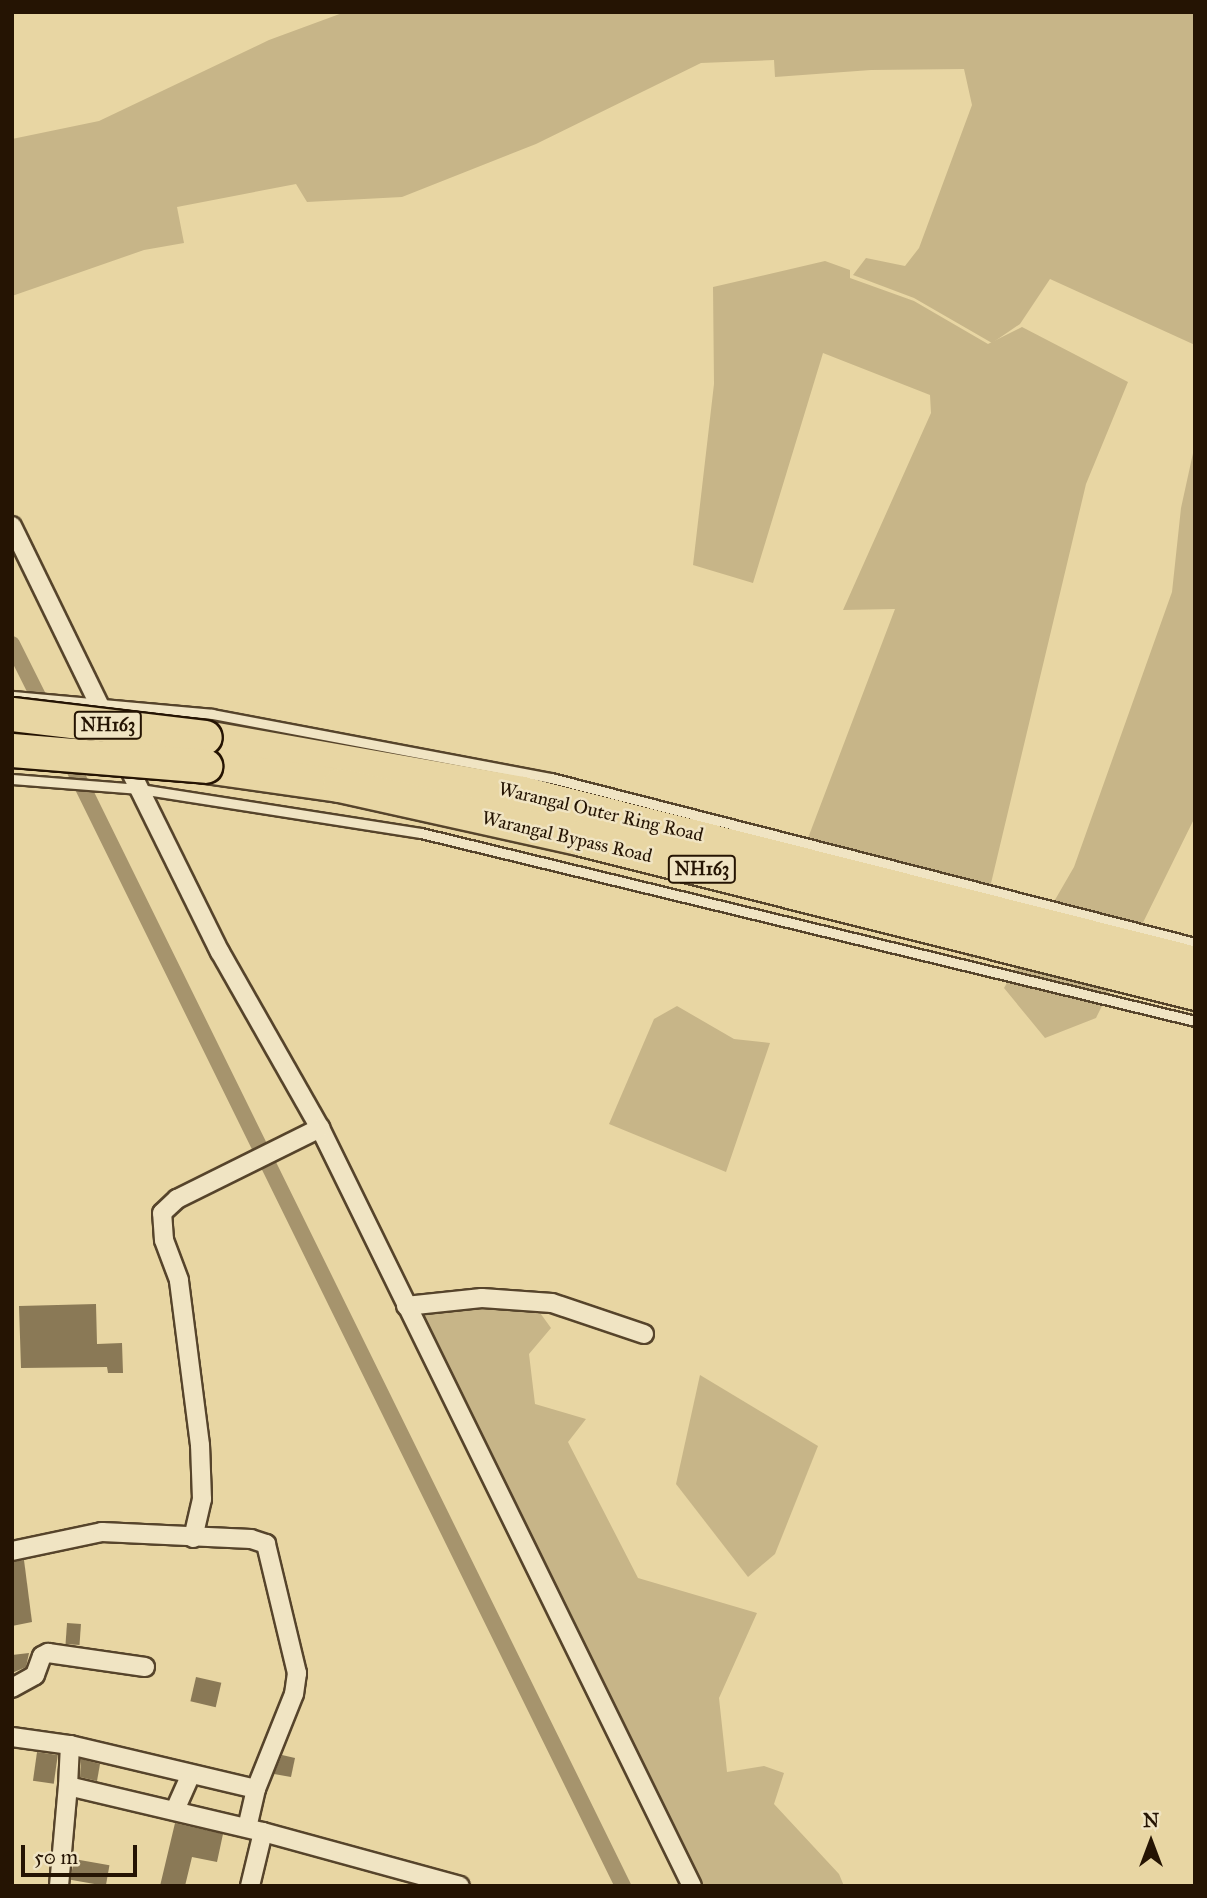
<!DOCTYPE html>
<html>
<head>
<meta charset="utf-8">
<style>
  body { margin:0 }
  #map { position:relative; width:1207px; height:1898px; overflow:hidden; background:#e8d6a3; font-family:"IM FELL Great Primer",serif }
  div>[style] { position:absolute }
  .green>* { inset:0; background:#c7b588 }
  .canal>* { height:16px; margin:-8px; padding:0 8px; transform-origin:8px; border-radius:8px; background:#a6946d }
  .building>* { inset:0; background:#8a7956; transform-origin:0 0 }
  .roads { filter:drop-shadow(2px 0 #56442b) drop-shadow(-2px 0 #56442b) drop-shadow(0 2px #56442b) drop-shadow(0 -2px #56442b) }
  .lane>* { height:9px; margin:-4.5px; padding:0 4.5px; transform-origin:4.5px; border-radius:4.5px; background:#f0e4c3 }
  .street>* { height:18px; margin:-9px; padding:0 9px; transform-origin:9px; border-radius:9px; background:#f0e4c3 }
  .highway>* { height:33px; margin:-16.5px; padding:0 16.5px; transform-origin:16.5px; border-radius:16.5px; background:#e8d6a3 }
  .bridges { filter:drop-shadow(2px 0 #251403) drop-shadow(-2px 0 #251403) drop-shadow(0 2px #251403) drop-shadow(0 -2px #251403) }
  .highway-bridge>* { height:33px; margin:-16.5px; padding:0 16.5px; transform-origin:16.5px; border-radius:16.5px; background:#e8d6a3 }
  span { translate:-50% -50%; white-space:nowrap; text-align:center; line-height:1.15; -webkit-text-stroke:5px #f0e4c3; paint-order:stroke }
  .shield-label span { padding:2px 5px; background:#f0e4c3; border:2px solid; border-radius:5px; -webkit-text-stroke-width:0 }
  .shield-label { font-size:18px; color:#251403; font-weight:700 }
  .street-label { font-size:19px; color:#251403 }
  .frame { position:absolute; inset:0; border:14px solid #251403; pointer-events:none }
  .north { position:absolute; left:1116px; top:1807px; width:70px; height:70px; -webkit-text-stroke:5px #f0e4c3; paint-order:stroke; rotate:0deg; font-size:19px; font-weight:700; line-height:28px; text-align:center; color:#251403 }
  .north::after { content:''; display:block; margin:auto; width:24px; height:32px; background:#251403; clip-path:polygon(50% 0,100% 100%,50% 72%,0 100%) }
  .scale { position:absolute; left:21px; top:1845px; width:116px; height:32px; box-sizing:border-box; border:4px solid #251403; border-top:0; padding-left:9px; font-size:21px; line-height:24px; white-space:nowrap; color:#251403; -webkit-text-stroke:5px #f0e4c3; paint-order:stroke }
</style>
</head>
<body>
<div id="map">
  <div class="green">
    <div style="clip-path:polygon(345px 12px,1195px 12px,1195px 345px,1050px 279px,1020px 324px,992px 343px,914px 298px,853px 275px,866px 258px,905px 266px,919px 248px,972px 105px,964px 69px,871px 70px,775px 77px,774px 60px,701px 63px,536px 144px,402px 197px,307px 202px,296px 184px,177px 207px,184px 243px,144px 250px,12px 296px,12px 139px,99px 121px,269px 40px)"></div>
    <div style="clip-path:polygon(825px 261px,850px 270px,850px 278px,914px 301px,988px 344px,1022px 327px,1128px 382px,1086px 484px,973px 959px,797px 867px,895px 609px,843px 610px,931px 413px,930px 395px,823px 353px,753px 583px,693px 565px,714px 384px,713px 287px)"></div>
    <div style="clip-path:polygon(1195px 444px,1195px 817px,1096px 1018px,1045px 1038px,1004px 988px,1074px 867px,1172px 592px,1181px 508px)"></div>
    <div style="clip-path:polygon(677px 1006px,734px 1039px,770px 1043px,726px 1172px,609px 1124px,654px 1019px)"></div>
    <div style="clip-path:polygon(492px 1289px,530px 1299px,551px 1328px,529px 1354px,535px 1404px,586px 1419px,568px 1442px,638px 1578px,757px 1613px,719px 1698px,727px 1772px,764px 1766px,784px 1773px,774px 1804px,839px 1874px,844px 1886px,700px 1886px,417px 1308px)"></div>
    <div style="clip-path:polygon(700px 1375px,818px 1446px,775px 1554px,748px 1577px,676px 1484px)"></div>
  </div>
  <div class="canal">
    <div style="left:12px;top:644px;width:78px;rotate:63.4deg"></div>
    <div style="left:66px;top:753px;width:1263px;rotate:63.82deg"></div>
  </div>
  <div class="building">
    <div style="clip-path:polygon(96px 1304px,97px 1344px,122px 1343px,123px 1373px,108px 1373px,107px 1367px,21px 1368px,19px 1306px)"></div>
    <div style="clip-path:polygon(24px 1560px,32px 1622px,12px 1626px,12px 1562px)"></div>
    <div style="left:67px;top:1623px;width:14px;height:21px;rotate:4deg"></div>
    <div style="clip-path:polygon(29px 1653px,26px 1667px,12px 1673px,12px 1655px)"></div>
    <div style="left:196px;top:1677px;width:26px;height:25px;rotate:13deg"></div>
    <div style="left:37px;top:1752px;width:21px;height:29px;rotate:8deg"></div>
    <div style="clip-path:polygon(282px 1755px,295px 1758px,291px 1777px,274px 1774px)"></div>
    <div style="clip-path:polygon(81px 1759px,100px 1764px,97px 1781px,80px 1777px)"></div>
    <div style="clip-path:polygon(175px 1823px,223px 1834px,217px 1862px,192px 1857px,185px 1886px,160px 1886px)"></div>
    <div style="left:74px;top:1859px;width:36px;height:21px;rotate:10deg"></div>
  </div>
  <div class="roads">
    <div class="lane">
      <div style="left:12px;top:696px;width:201px;rotate:5.1deg"></div>
      <div style="left:212px;top:714px;width:345px;rotate:10.7deg"></div>
      <div style="left:551px;top:778px;width:665px;rotate:14.37deg"></div>
      <div style="left:12px;top:779px;width:128px;rotate:4.5deg"></div>
      <div style="left:140px;top:789px;width:284px;rotate:8.9deg"></div>
      <div style="left:421px;top:833px;width:797px;rotate:13.65deg"></div>
    </div>
    <div class="street">
      <div style="left:12px;top:526px;width:224px;rotate:64deg"></div>
      <div style="left:123px;top:756px;width:219px;rotate:63.7deg"></div>
      <div style="left:220px;top:952px;width:202px;rotate:60.4deg"></div>
      <div style="left:320px;top:1128px;width:844px;rotate:63.86deg"></div>
      <div style="left:406px;top:1306px;width:76px;rotate:-6deg"></div>
      <div style="left:482px;top:1298px;width:70px;rotate:4.1deg"></div>
      <div style="left:552px;top:1303px;width:97px;rotate:18.6deg"></div>
      <div style="left:193px;top:1538px;width:40px;rotate:-77deg"></div>
      <div style="left:202px;top:1499px;width:54px;rotate:-92.1deg"></div>
      <div style="left:200px;top:1445px;width:166px;rotate:-97.3deg"></div>
      <div style="left:179px;top:1280px;width:43px;rotate:-110.6deg"></div>
      <div style="left:164px;top:1240px;width:27px;rotate:-94deg"></div>
      <div style="left:162px;top:1213px;width:21px;rotate:-43deg"></div>
      <div style="left:177px;top:1199px;width:160px;rotate:-26.4deg"></div>
      <div style="left:12px;top:1551px;width:92px;rotate:-11.9deg"></div>
      <div style="left:102px;top:1532px;width:149px;rotate:2.7deg"></div>
      <div style="left:251px;top:1539px;width:16px;rotate:18deg"></div>
      <div style="left:266px;top:1544px;width:133px;rotate:76.5deg"></div>
      <div style="left:297px;top:1673px;width:21px;rotate:98deg"></div>
      <div style="left:294px;top:1694px;width:102px;rotate:111.8deg"></div>
      <div style="left:12px;top:1688px;width:26px;rotate:-29deg"></div>
      <div style="left:35px;top:1675px;width:20px;rotate:-70deg"></div>
      <div style="left:42px;top:1656px;width:7px;rotate:-27deg"></div>
      <div style="left:48px;top:1653px;width:98px;rotate:8.2deg"></div>
      <div style="left:12px;top:1737px;width:59px;rotate:7.9deg"></div>
      <div style="left:70px;top:1745px;width:41px;rotate:92.8deg"></div>
      <div style="left:70px;top:1745px;width:191px;rotate:13.3deg"></div>
      <div style="left:256px;top:1789px;width:39px;rotate:103deg"></div>
      <div style="left:175px;top:1810px;width:37px;rotate:-66deg"></div>
      <div style="left:263px;top:1832px;width:204px;rotate:15.3deg"></div>
      <div style="left:59px;top:1886px;width:100px;rotate:-84.9deg"></div>
      <div style="left:68px;top:1786px;width:200px;rotate:13.3deg"></div>
      <div style="left:263px;top:1832px;width:56px;rotate:103.5deg"></div>
    </div>
    <div class="highway">
      <div style="left:205px;top:737px;width:322px;rotate:10deg"></div>
      <div style="left:522px;top:793px;width:694px;rotate:14.18deg"></div>
      <div style="left:205px;top:766px;width:135px;rotate:8.1deg"></div>
      <div style="left:339px;top:785px;width:245px;rotate:12.5deg"></div>
      <div style="left:578px;top:838px;width:636px;rotate:14.1deg"></div>
    </div>
  </div>
  <div class="bridges">
    <div class="highway-bridge">
      <div style="left:12px;top:714px;width:194px;rotate:6.8deg"></div>
      <div style="left:12px;top:750px;width:194px;rotate:4.7deg"></div>
    </div>
  </div>
  <div class="shield-label">
    <span style="left:108px;top:725px">NH163</span>
    <span style="left:702px;top:869px">NH163</span>
  </div>
  <div class="street-label">
    <span style="left:601px;top:812px;rotate:13deg">Warangal Outer Ring Road</span>
    <span style="left:567px;top:837px;rotate:13deg">Warangal Bypass Road</span>
  </div>
  <div class="frame"></div>
  <div class="north">N</div>
  <div class="scale">50 m</div>
</div>
</body>
</html>
